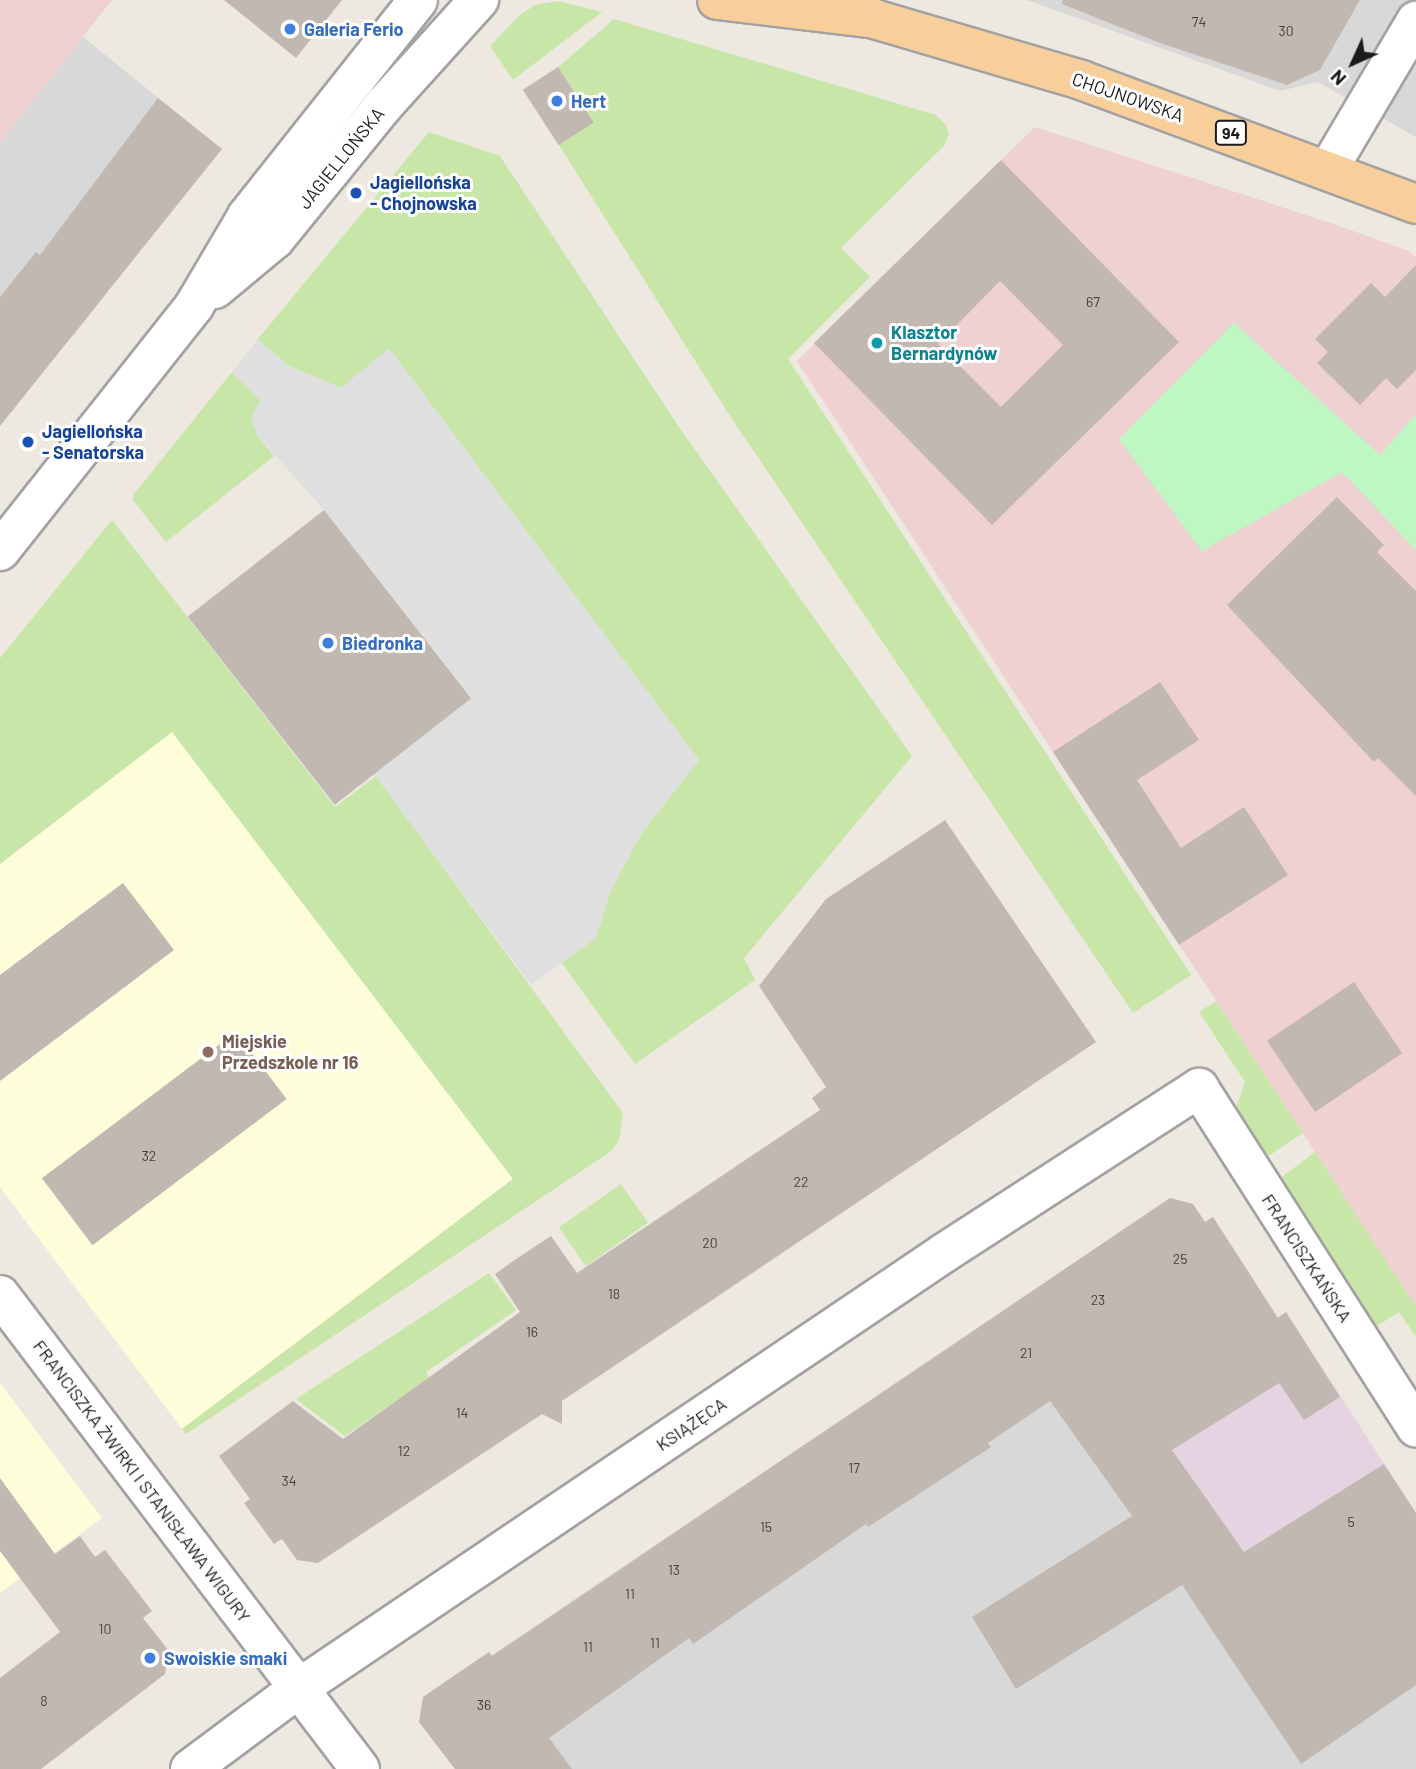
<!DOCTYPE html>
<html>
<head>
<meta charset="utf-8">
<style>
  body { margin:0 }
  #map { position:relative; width:1416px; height:1769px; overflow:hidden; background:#ede9e1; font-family:Barlow,sans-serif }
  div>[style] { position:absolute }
  .residential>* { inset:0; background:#d9d8d8 }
  .commercial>* { inset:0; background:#eed1d0 }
  .industrial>* { inset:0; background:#e6d3e2 }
  .education>* { inset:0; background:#fefdd9 }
  .grass>* { inset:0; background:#c7e6a8; transform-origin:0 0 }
  .park>* { inset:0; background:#bef7c2 }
  .parking>* { inset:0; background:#dfdfdf }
  .building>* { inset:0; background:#c1b8b1; transform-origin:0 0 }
  .roads { filter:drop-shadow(2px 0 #a2a2a2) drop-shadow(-2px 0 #a2a2a2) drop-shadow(0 2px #a2a2a2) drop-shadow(0 -2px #a2a2a2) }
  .minor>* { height:38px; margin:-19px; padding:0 19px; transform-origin:19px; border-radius:19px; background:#fff }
  .primary>* { height:38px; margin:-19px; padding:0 19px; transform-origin:19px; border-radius:19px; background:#f8cf9b }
  .dots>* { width:19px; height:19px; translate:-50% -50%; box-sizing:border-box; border:4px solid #fff; border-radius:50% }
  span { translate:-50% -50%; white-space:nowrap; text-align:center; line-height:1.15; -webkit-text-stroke:6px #fff; paint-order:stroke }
  .number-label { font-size:14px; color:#444240 }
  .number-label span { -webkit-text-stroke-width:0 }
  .shield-label span { padding:2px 5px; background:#fff; border:2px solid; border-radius:5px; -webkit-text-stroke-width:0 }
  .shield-label { font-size:16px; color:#1b1b1b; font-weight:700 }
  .shop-label { font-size:18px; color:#366cbe; font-weight:700 }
  .left { translate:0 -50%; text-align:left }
  .street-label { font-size:18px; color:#1b1b1b }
  .transit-label { font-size:18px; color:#164399; font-weight:700 }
  .culture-label { font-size:18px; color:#0d838f; font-weight:700 }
  .education-label { font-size:18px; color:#785e54; font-weight:700 }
  .north { position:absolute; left:1318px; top:28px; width:70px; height:70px; -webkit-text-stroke:5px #fff; paint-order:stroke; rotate:225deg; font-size:19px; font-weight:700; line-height:28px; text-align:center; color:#1b1b1b }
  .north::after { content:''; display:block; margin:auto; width:24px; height:32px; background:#1b1b1b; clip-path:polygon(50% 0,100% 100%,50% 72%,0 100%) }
</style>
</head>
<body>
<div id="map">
  <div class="residential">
    <div style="clip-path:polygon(1027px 0,1416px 0,1416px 137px,1318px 82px,1280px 91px)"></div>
    <div style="clip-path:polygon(83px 37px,222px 149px,97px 300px,100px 302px,73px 336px,69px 333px,12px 412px,8px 410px,0 420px,0 143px)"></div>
    <div style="clip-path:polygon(1170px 1198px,1193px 1204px,1205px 1222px,1213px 1217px,1252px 1277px,1082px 1446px,1194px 1602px,1416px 1550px,1416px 1769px,455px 1769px,419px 1722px,443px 1683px,489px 1652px,492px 1655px)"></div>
  </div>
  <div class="commercial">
    <div style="clip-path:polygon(0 0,112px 0,0 143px)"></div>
    <div style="clip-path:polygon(1035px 127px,1331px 223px,1409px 251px,1416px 258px,1416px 1306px,797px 361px)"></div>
  </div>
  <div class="industrial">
    <div style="clip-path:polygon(1286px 1312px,1416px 1513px,1194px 1602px,1082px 1445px)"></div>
  </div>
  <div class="education">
    <div style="clip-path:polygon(172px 732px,513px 1179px,182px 1429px,0 1187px,0 864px)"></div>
    <div style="clip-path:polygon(0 1383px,102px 1518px,0 1593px)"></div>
  </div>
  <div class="grass">
    <div style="clip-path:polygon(558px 1px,602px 12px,513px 80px,490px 46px,520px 15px,535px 5px)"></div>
    <div style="clip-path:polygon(614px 19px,936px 115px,945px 124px,949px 134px,944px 146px,841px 248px,870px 277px,788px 359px,1191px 975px,1133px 1013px,730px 416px,559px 145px,594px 121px,558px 67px)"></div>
    <div style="clip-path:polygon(429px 132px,500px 156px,679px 427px,912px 756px,744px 958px,755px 980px,635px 1064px,561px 962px,596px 938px,610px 892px,641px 834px,699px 760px,389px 349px,341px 388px,287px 365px,258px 339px)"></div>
    <div style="clip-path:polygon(232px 372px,260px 400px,257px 435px,274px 456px,166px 542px,133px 500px,134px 494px)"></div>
    <div style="clip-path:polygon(112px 520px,335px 807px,376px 776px,623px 1113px,619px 1141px,610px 1152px,186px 1434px,182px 1429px,513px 1179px,172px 732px,0 864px,0 658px)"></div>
    <div style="clip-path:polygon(1216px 1001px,1303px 1133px,1270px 1155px,1255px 1152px,1233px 1116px,1245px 1082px,1199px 1012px)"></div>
    <div style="clip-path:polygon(1315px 1152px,1416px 1306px,1416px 1337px,1399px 1312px,1372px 1329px,1280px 1189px,1282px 1177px)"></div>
    <div style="left:621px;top:1184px;width:47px;height:76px;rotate:55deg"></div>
    <div style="clip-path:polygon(489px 1273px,516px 1310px,426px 1372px,429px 1378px,345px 1436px,296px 1399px)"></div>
  </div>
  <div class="park">
    <div style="clip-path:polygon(1234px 323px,1380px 455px,1416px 414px,1416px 550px,1342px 472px,1202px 551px,1119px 439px)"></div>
  </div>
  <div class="parking">
    <div style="clip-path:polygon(258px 339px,287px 365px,341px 388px,389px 348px,699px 760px,641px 834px,610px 892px,596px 938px,531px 985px,374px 774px,471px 697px,324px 510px,257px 435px,251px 418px,260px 400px,232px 372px)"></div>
  </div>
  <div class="building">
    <div style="clip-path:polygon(224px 0,342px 0,296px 58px)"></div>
    <div style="clip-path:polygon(1063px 0,1360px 0,1320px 70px,1287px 85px,1160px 43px,1062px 4px)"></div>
    <div style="left:558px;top:67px;width:66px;height:42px;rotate:57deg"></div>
    <div style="clip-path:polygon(158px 98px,222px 149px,0 426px,0 297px,36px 252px,40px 255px)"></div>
    <div style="clip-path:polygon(evenodd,1001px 160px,1179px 342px,992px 525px,814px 343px,1001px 160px,1000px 281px,1063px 345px,1001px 407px,938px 344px,1000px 281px)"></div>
    <div style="clip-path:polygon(1416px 265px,1416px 370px,1397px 389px,1386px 378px,1360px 405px,1317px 363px,1328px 352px,1315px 339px,1371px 283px,1385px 297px)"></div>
    <div style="clip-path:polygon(1337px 497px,1384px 545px,1377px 552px,1416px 591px,1416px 796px,1378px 758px,1374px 762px,1227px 605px)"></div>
    <div style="left:324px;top:510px;width:239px;height:173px;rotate:52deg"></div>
    <div style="clip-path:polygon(1160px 682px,1199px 740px,1137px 780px,1181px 848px,1244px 807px,1288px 875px,1179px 945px,1053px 752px)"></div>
    <div style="clip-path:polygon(945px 820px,1096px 1042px,562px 1401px,562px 1424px,542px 1414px,318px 1563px,297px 1560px,282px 1539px,274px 1544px,244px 1503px,250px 1499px,219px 1456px,293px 1401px,343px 1439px,520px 1312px,495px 1274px,522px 1255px,551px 1236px,577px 1273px,820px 1110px,812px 1098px,826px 1087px,759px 986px,826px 899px)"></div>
    <div style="clip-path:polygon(123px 883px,174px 950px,0 1081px,0 975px)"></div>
    <div style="left:1354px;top:982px;width:86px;height:105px;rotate:56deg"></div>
    <div style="left:236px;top:1032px;width:84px;height:243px;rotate:53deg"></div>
    <div style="clip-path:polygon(1170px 1198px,1193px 1204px,1205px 1222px,1213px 1217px,1278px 1318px,1286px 1312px,1340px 1397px,1304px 1420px,1279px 1383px,1172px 1450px,1244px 1552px,1384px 1464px,1416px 1513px,1416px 1685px,1301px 1764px,1182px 1585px,1016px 1689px,972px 1617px,1132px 1516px,1050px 1401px,988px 1443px,991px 1447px,868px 1527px,866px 1524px,693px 1644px,689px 1638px,549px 1738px,572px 1769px,455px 1769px,419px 1722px,423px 1697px,489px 1652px,492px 1656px)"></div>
    <div style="clip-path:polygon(0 1478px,55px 1554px,80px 1536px,95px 1557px,105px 1550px,152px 1611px,143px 1618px,169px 1651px,165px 1674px,41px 1769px,0 1769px,0 1678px,60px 1632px,0 1551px)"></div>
  </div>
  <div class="roads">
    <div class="minor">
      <div style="left:1329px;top:168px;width:171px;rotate:-59.4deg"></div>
      <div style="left:215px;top:289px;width:78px;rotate:-39.8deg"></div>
      <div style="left:275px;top:239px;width:173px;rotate:-50.9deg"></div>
      <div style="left:384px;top:105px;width:142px;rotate:-47.9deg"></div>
      <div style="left:0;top:551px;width:313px;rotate:-51.6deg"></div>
      <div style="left:194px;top:306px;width:104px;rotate:-59.5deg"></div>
      <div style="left:247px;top:216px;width:275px;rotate:-51.6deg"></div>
      <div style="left:0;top:1295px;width:595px;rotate:52.78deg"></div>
      <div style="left:190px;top:1769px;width:136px;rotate:-36.6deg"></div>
      <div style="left:299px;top:1688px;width:778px;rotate:-34deg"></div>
      <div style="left:944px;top:1253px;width:304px;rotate:-32.9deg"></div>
      <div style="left:1199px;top:1088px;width:403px;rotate:57.4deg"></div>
    </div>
    <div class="primary">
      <div style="left:717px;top:0;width:152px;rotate:6.8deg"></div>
      <div style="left:839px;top:0;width:40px;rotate:28deg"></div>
      <div style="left:874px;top:19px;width:216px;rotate:16.4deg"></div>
      <div style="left:1081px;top:80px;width:357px;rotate:20.3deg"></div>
    </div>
  </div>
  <div class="dots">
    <div style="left:290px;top:29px;background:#3f7fe0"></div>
    <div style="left:557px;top:101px;background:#3f7fe0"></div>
    <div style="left:356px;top:193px;background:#1a4fb4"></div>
    <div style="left:877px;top:343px;background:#0f9aa8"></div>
    <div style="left:28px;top:442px;background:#1a4fb4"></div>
    <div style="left:328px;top:643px;background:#3f7fe0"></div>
    <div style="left:208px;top:1052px;background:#8d6e63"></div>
    <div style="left:150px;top:1658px;background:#3f7fe0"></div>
  </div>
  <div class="number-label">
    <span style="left:1199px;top:22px">74</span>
    <span style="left:1286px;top:31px">30</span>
    <span style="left:1093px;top:302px">67</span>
    <span style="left:149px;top:1156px">32</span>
    <span style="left:801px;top:1182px">22</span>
    <span style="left:710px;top:1243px">20</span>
    <span style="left:1180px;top:1259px">25</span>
    <span style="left:614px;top:1294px">18</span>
    <span style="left:1098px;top:1300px">23</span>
    <span style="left:532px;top:1332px">16</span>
    <span style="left:1026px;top:1353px">21</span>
    <span style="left:462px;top:1413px">14</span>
    <span style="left:404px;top:1451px">12</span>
    <span style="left:854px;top:1468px">17</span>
    <span style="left:289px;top:1481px">34</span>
    <span style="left:1351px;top:1522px">5</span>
    <span style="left:766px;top:1527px">15</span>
    <span style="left:674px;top:1570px">13</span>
    <span style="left:630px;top:1594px">11</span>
    <span style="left:105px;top:1629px">10</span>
    <span style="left:655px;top:1643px">11</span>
    <span style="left:588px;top:1647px">11</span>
    <span style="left:44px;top:1701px">8</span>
    <span style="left:484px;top:1705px">36</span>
  </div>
  <div class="shield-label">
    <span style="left:1231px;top:133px">94</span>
  </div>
  <div class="shop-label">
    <span class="left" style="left:304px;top:29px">Galeria Ferio</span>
    <span class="left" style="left:571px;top:101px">Hert</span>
    <span class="left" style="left:342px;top:643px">Biedronka</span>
    <span class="left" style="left:164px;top:1658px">Swoiskie smaki</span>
  </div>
  <div class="street-label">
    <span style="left:1128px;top:97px;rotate:19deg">CHOJNOWSKA</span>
    <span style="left:341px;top:158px;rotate:-51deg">JAGIELLOŃSKA</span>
    <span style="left:1307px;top:1258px;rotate:57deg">FRANCISZKAŃSKA</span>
    <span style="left:691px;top:1424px;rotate:-34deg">KSIĄŻĘCA</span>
    <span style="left:142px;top:1481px;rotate:53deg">FRANCISZKA ŻWIRKI I STANISŁAWA WIGURY</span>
  </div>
  <div class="transit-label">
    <span class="left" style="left:370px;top:193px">Jagiellońska<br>- Chojnowska</span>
    <span class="left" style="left:42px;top:442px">Jagiellońska<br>- Senatorska</span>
  </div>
  <div class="culture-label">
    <span class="left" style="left:891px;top:343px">Klasztor<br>Bernardynów</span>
  </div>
  <div class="education-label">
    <span class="left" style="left:222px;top:1052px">Miejskie<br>Przedszkole nr 16</span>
  </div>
  <div class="north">N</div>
</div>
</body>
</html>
